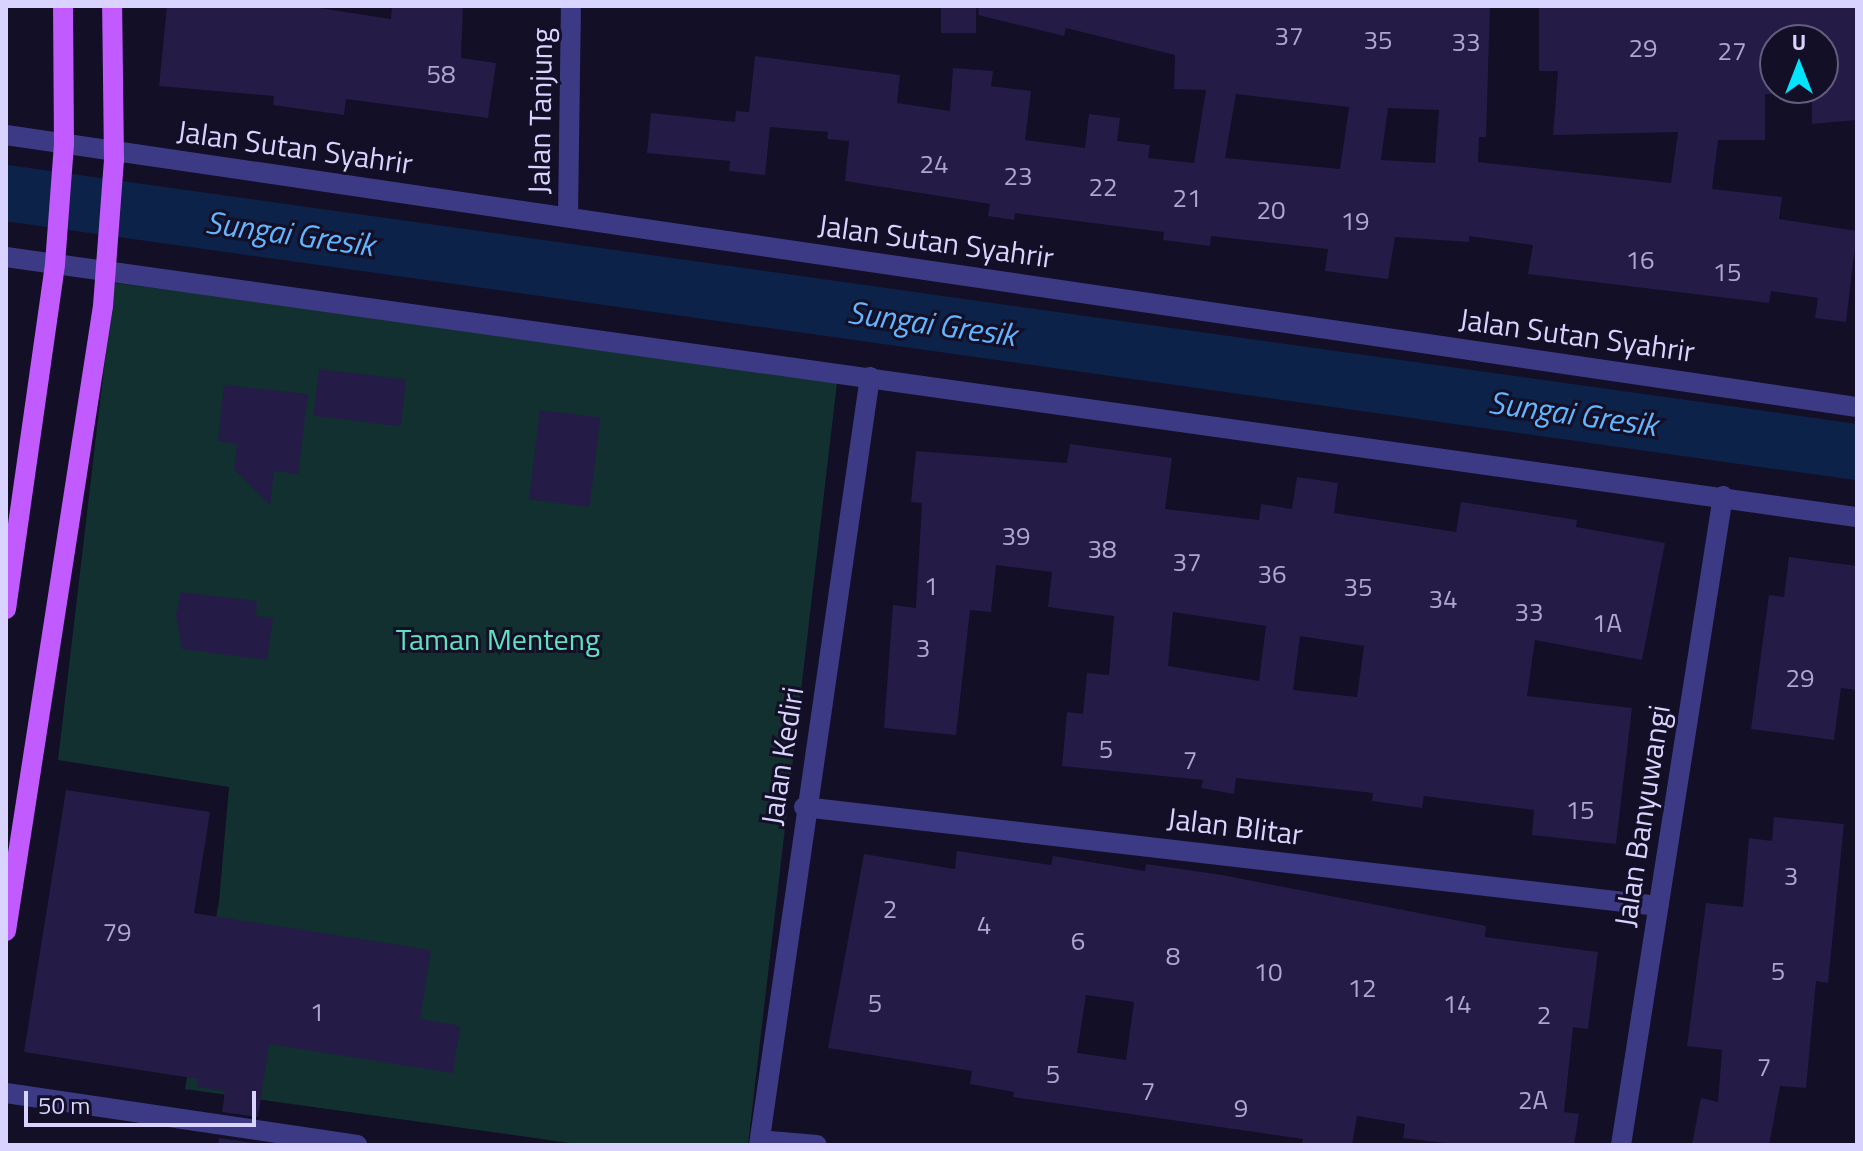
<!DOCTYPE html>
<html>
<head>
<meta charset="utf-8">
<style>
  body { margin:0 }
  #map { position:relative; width:1863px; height:1151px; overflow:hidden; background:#130f26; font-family:"Titillium Web",sans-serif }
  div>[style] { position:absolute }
  .green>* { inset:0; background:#12302f }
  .river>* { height:56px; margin:-28px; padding:0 28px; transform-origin:28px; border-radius:28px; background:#0c2248 }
  .building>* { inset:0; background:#241b47; transform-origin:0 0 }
  .minor>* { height:20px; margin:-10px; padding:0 10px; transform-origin:10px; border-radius:10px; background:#3d3a85 }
  .major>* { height:20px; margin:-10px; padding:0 10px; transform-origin:10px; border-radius:10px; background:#c25bff }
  span { translate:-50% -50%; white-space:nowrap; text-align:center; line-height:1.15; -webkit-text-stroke:6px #130f26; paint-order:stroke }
  .number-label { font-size:26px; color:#aca6d1 }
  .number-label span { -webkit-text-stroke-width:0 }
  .street-label { font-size:30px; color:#d9d4ff }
  .park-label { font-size:30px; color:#5fe0c0 }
  .water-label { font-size:32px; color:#62b6ff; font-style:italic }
  .frame { position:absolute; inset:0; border:8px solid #d9d4ff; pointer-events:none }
  .north { position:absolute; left:1759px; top:24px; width:80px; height:80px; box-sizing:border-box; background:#130f26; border:2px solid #625e7d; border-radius:50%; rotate:0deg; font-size:22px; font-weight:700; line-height:32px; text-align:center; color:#d9d4ff }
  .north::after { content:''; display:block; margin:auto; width:28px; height:36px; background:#00e5ff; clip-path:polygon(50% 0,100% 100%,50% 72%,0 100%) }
  .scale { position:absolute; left:24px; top:1091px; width:232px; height:36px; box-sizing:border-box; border:4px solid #d9d4ff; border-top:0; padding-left:10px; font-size:24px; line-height:28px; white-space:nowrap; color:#d9d4ff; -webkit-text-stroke:6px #130f26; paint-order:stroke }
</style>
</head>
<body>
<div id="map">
  <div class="green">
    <div style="clip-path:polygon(114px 283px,838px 374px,748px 1145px,584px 1145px,185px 1089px,219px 901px,229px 787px,58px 760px)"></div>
  </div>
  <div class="river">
    <div style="left:6px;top:193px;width:1869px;rotate:7.97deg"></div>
  </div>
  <div class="building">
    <div style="clip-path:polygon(167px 6px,306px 6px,391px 19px,392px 6px,463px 6px,461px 58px,496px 63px,488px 118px,346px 99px,344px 115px,273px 105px,274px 96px,159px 86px)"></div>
    <div style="left:941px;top:6px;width:35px;height:27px"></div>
    <div style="clip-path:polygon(evenodd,979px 6px,1490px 6px,1486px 137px,1479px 137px,1478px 162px,1671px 183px,1678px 132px,1553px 135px,1558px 71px,1539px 71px,1539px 6px,1857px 6px,1857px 120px,1812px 124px,1812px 88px,1823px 88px,1823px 40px,1775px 40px,1775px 94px,1765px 94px,1765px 140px,1718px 140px,1712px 189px,1782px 197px,1779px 219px,1857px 231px,1846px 322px,1815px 318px,1818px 298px,1771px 291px,1769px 303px,1528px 274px,1533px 245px,1469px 236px,1469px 242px,1395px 237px,1388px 279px,1325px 271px,1328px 249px,1211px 236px,1210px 246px,1163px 240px,1164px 232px,1015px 213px,1014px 220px,988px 216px,990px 204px,845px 181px,849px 141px,827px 139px,828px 132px,770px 127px,765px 175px,729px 171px,730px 161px,647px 153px,651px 113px,735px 122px,736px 111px,749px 112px,755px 56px,900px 75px,897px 103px,950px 111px,953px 68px,993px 71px,991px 86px,1031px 91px,1025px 140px,1085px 148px,1089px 114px,1120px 118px,1117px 141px,1150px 145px,1148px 158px,1194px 163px,1206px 90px,1174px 89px,1175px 55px,1066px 28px,1064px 36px,978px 15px,979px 6px,1236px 94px,1349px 107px,1340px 169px,1225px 158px,1236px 94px,979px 6px,1388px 108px,1439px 110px,1435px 163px,1381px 160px,1388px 108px)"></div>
    <div style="left:319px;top:369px;width:88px;height:47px;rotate:7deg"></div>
    <div style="clip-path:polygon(224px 385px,308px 394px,298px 474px,274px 471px,270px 506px,234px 469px,237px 444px,218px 441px)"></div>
    <div style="left:540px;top:410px;width:61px;height:90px;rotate:7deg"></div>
    <div style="clip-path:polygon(evenodd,1070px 444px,1172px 458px,1165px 509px,1259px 520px,1261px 504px,1292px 509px,1297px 477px,1338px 483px,1334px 513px,1456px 532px,1461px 502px,1577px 520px,1576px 527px,1665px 543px,1642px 660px,1535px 640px,1527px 696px,1632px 708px,1616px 844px,1532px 835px,1534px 810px,1424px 796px,1422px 808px,1372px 801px,1373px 793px,1236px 778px,1234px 794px,1201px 788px,1203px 780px,1062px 766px,1067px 712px,1083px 714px,1087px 673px,1109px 675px,1114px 616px,1048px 607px,1052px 572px,996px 565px,991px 612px,970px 610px,956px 735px,884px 728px,893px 605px,916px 608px,922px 503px,911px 502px,916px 451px,1067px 463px,1070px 444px,1173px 612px,1266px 626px,1259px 681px,1168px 666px,1173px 612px,1070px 444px,1300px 636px,1364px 646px,1357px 697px,1293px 690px,1300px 636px)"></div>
    <div style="clip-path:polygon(1789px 557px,1857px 566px,1857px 690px,1841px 688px,1834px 740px,1751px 729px,1769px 595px,1784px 597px)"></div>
    <div style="clip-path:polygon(181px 592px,257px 601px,256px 616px,273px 618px,267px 660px,182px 649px,176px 615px)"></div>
    <div style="clip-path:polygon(66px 790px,210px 812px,194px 913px,431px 950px,420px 1019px,460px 1026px,453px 1073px,269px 1044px,258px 1117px,222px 1112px,225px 1091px,197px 1087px,198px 1079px,24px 1052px)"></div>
    <div style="clip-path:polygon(1774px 817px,1844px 824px,1828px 983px,1816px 981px,1806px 1088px,1780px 1086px,1769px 1145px,1692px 1145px,1701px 1098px,1718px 1102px,1722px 1050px,1687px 1046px,1706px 903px,1743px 907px,1749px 838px,1772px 841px)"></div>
    <div style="clip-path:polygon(evenodd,957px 851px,1051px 865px,1053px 856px,1145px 871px,1146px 864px,1222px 875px,1486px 926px,1485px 937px,1598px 952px,1588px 1029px,1573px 1027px,1564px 1112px,1579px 1114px,1574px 1145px,1462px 1145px,1403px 1138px,1405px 1124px,1357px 1116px,1352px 1145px,1302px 1145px,1303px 1139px,1013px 1097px,1014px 1092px,970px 1084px,972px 1071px,828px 1048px,864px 854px,955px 869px,957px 851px,1086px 995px,1134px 1002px,1126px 1060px,1077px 1053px,1086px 995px)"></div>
    <div style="clip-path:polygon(219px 1138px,254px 1143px,253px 1145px,218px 1145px)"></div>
  </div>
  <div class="minor">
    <div style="left:6px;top:135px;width:1871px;rotate:8.36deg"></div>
    <div style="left:568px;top:217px;width:211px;rotate:-89.2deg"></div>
    <div style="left:6px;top:257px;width:1869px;rotate:8deg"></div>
    <div style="left:804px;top:807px;width:860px;rotate:6.61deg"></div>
    <div style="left:6px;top:1093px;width:355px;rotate:8.4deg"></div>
    <div style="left:760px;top:1140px;width:57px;rotate:5deg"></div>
    <div style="left:759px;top:1145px;width:776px;rotate:-81.78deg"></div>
    <div style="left:1621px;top:1145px;width:657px;rotate:-81.07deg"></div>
  </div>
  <div class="major">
    <div style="left:6px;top:609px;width:348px;rotate:-81.9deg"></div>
    <div style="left:55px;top:264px;width:120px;rotate:-85.7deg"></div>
    <div style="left:64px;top:144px;width:138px;rotate:-90.4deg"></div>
    <div style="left:6px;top:931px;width:632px;rotate:-81.18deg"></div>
    <div style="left:103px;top:306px;width:146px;rotate:-85.7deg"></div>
    <div style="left:114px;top:160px;width:154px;rotate:-90.7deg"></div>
  </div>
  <div class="number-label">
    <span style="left:1289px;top:36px">37</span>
    <span style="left:1378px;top:40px">35</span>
    <span style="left:1466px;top:42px">33</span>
    <span style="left:1643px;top:48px">29</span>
    <span style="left:1732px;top:51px">27</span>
    <span style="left:441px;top:74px">58</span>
    <span style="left:934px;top:164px">24</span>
    <span style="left:1018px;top:176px">23</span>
    <span style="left:1103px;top:187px">22</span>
    <span style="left:1187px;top:198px">21</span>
    <span style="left:1271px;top:210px">20</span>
    <span style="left:1355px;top:221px">19</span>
    <span style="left:1640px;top:260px">16</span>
    <span style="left:1727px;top:272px">15</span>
    <span style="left:1016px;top:536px">39</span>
    <span style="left:1102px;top:549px">38</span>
    <span style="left:1187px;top:562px">37</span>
    <span style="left:1272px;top:574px">36</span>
    <span style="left:931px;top:586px">1</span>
    <span style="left:1358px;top:587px">35</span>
    <span style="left:1443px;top:599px">34</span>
    <span style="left:1529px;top:612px">33</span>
    <span style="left:1607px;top:623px">1A</span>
    <span style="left:923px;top:648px">3</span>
    <span style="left:1800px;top:678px">29</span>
    <span style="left:1106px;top:749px">5</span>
    <span style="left:1190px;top:760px">7</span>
    <span style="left:1580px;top:810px">15</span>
    <span style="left:1791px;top:876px">3</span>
    <span style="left:890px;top:909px">2</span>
    <span style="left:984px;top:925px">4</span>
    <span style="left:117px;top:932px">79</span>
    <span style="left:1078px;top:941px">6</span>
    <span style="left:1173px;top:956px">8</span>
    <span style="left:1778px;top:971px">5</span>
    <span style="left:1268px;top:972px">10</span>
    <span style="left:1362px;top:988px">12</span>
    <span style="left:875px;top:1003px">5</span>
    <span style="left:1457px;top:1004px">14</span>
    <span style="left:317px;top:1012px">1</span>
    <span style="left:1544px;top:1015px">2</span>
    <span style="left:1764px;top:1067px">7</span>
    <span style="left:1053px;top:1074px">5</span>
    <span style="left:1148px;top:1091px">7</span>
    <span style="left:1533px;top:1100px">2A</span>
    <span style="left:1241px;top:1108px">9</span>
  </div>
  <div class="street-label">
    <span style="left:540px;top:111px;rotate:-89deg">Jalan Tanjung</span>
    <span style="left:295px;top:147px;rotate:8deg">Jalan Sutan Syahrir</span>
    <span style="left:936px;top:241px;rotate:8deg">Jalan Sutan Syahrir</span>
    <span style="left:1577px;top:335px;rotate:8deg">Jalan Sutan Syahrir</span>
    <span style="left:782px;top:756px;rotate:-81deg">Jalan Kediri</span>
    <span style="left:1642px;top:816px;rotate:-81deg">Jalan Banyuwangi</span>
    <span style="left:1235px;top:826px;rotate:7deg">Jalan Blitar</span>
  </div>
  <div class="park-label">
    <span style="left:498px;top:639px">Taman Menteng</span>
  </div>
  <div class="water-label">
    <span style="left:290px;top:233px;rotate:8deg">Sungai Gresik</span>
    <span style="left:932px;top:323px;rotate:8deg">Sungai Gresik</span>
    <span style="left:1573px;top:413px;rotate:8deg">Sungai Gresik</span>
  </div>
  <div class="frame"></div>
  <div class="north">U</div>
  <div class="scale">50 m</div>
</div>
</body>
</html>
